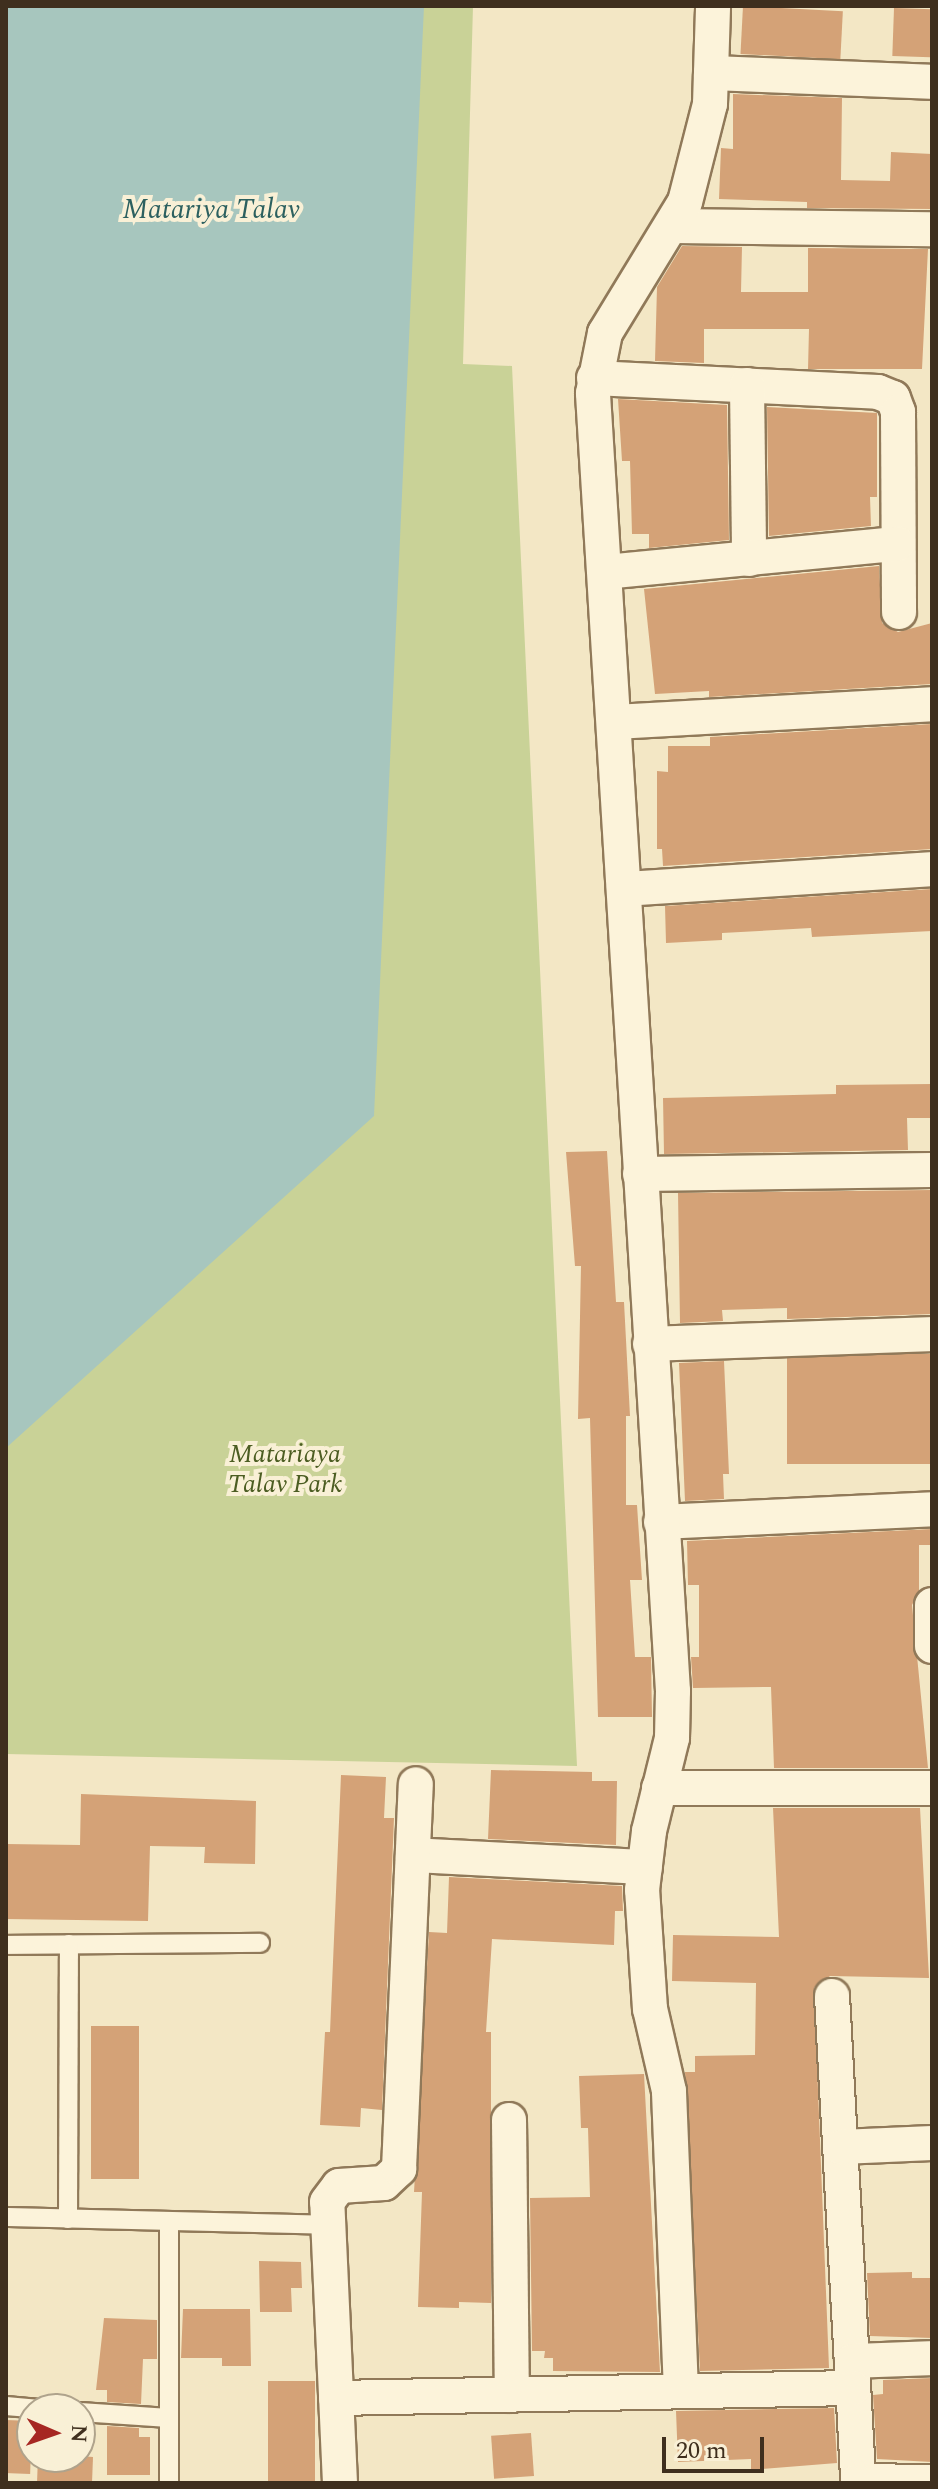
<!DOCTYPE html>
<html>
<head>
<meta charset="utf-8">
<style>
  body { margin:0 }
  #map { position:relative; width:938px; height:2489px; overflow:hidden; background:#f3e7c5; font-family:Spectral,serif }
  div>[style] { position:absolute }
  .green>* { inset:0; background:#c9d297 }
  .water>* { inset:0; background:#a7c6be }
  .building>* { inset:0; background:#d4a277; transform-origin:0 0 }
  .roads { filter:drop-shadow(2px 0 #907959) drop-shadow(-2px 0 #907959) drop-shadow(0 2px #907959) drop-shadow(0 -2px #907959) }
  .lane>* { height:18px; margin:-9px; padding:0 9px; transform-origin:9px; border-radius:9px; background:#fcf3da }
  .street>* { height:34px; margin:-17px; padding:0 17px; transform-origin:17px; border-radius:17px; background:#fcf3da }
  span { translate:-50% -50%; white-space:nowrap; text-align:center; line-height:1.15; -webkit-text-stroke:8px #f9f0d6; paint-order:stroke }
  .park-label { font-size:26px; color:#4c5d22; font-style:italic }
  .water-label { font-size:28px; color:#2c605f; font-style:italic }
  .frame { position:absolute; inset:0; border:8px solid #3f2f1e; pointer-events:none }
  .north { position:absolute; left:16px; top:2393px; width:80px; height:80px; box-sizing:border-box; background:#f9f0d6; border:2px solid #afa38c; border-radius:50%; rotate:92deg; font-size:22px; font-weight:700; line-height:32px; text-align:center; color:#3f2f1e }
  .north::after { content:''; display:block; margin:auto; width:28px; height:36px; background:#a62722; clip-path:polygon(50% 0,100% 100%,50% 72%,0 100%) }
  .scale { position:absolute; left:662px; top:2437px; width:102px; height:36px; box-sizing:border-box; border:4px solid #3f2f1e; border-top:0; padding-left:10px; font-size:24px; line-height:28px; white-space:nowrap; color:#3f2f1e; -webkit-text-stroke:6px #f9f0d6; paint-order:stroke }
</style>
</head>
<body>
<div id="map">
  <div class="green">
    <div style="clip-path:polygon(6px 6px,473px 6px,463px 364px,512px 366px,577px 1766px,6px 1754px)"></div>
  </div>
  <div class="water">
    <div style="clip-path:polygon(6px 6px,424px 6px,374px 1116px,6px 1448px)"></div>
  </div>
  <div class="building">
    <div style="left:743px;top:6px;width:100px;height:48px;rotate:3deg"></div>
    <div style="left:894px;top:8px;width:38px;height:48px;rotate:2deg"></div>
    <div style="clip-path:polygon(733px 94px,842px 98px,841px 180px,890px 181px,891px 152px,932px 154px,932px 209px,807px 208px,807px 202px,719px 199px,721px 148px,733px 149px)"></div>
    <div style="clip-path:polygon(682px 246px,742px 247px,741px 292px,808px 292px,808px 248px,928px 249px,922px 369px,808px 369px,809px 329px,704px 329px,704px 363px,655px 361px,657px 287px)"></div>
    <div style="clip-path:polygon(618px 399px,727px 405px,729px 540px,649px 548px,649px 534px,632px 534px,630px 461px,622px 461px)"></div>
    <div style="clip-path:polygon(767px 407px,877px 413px,877px 497px,870px 497px,871px 526px,769px 536px)"></div>
    <div style="clip-path:polygon(879px 566px,882px 623px,898px 632px,932px 623px,932px 684px,709px 697px,709px 691px,655px 694px,644px 589px)"></div>
    <div style="clip-path:polygon(932px 724px,932px 849px,663px 866px,662px 849px,657px 849px,657px 771px,668px 772px,668px 746px,710px 746px,710px 737px)"></div>
    <div style="clip-path:polygon(932px 889px,932px 931px,812px 937px,811px 928px,722px 933px,722px 940px,666px 943px,665px 906px)"></div>
    <div style="clip-path:polygon(932px 1084px,932px 1118px,907px 1118px,908px 1150px,664px 1154px,663px 1098px,836px 1094px,836px 1085px)"></div>
    <div style="clip-path:polygon(607px 1151px,616px 1302px,624px 1302px,630px 1416px,626px 1416px,626px 1505px,637px 1505px,642px 1580px,630px 1580px,635px 1657px,651px 1657px,652px 1717px,598px 1717px,590px 1418px,578px 1419px,581px 1266px,575px 1266px,566px 1152px)"></div>
    <div style="clip-path:polygon(932px 1190px,932px 1314px,787px 1319px,787px 1308px,722px 1310px,723px 1321px,680px 1323px,678px 1193px)"></div>
    <div style="left:932px;top:1354px;width:110px;height:145px;rotate:90deg"></div>
    <div style="clip-path:polygon(724px 1361px,729px 1474px,723px 1474px,724px 1499px,685px 1501px,679px 1363px)"></div>
    <div style="clip-path:polygon(932px 1529px,932px 1545px,919px 1545px,919px 1591px,912px 1605px,928px 1768px,774px 1768px,771px 1687px,693px 1688px,691px 1657px,699px 1657px,699px 1585px,688px 1585px,687px 1541px)"></div>
    <div style="clip-path:polygon(491px 1770px,592px 1772px,592px 1781px,617px 1781px,616px 1845px,488px 1839px)"></div>
    <div style="clip-path:polygon(341px 1775px,386px 1777px,384px 1818px,394px 1818px,382px 2110px,361px 2108px,360px 2127px,320px 2125px,325px 2032px,330px 2032px)"></div>
    <div style="clip-path:polygon(81px 1794px,256px 1801px,255px 1864px,204px 1863px,205px 1847px,150px 1846px,148px 1921px,6px 1919px,6px 1844px,80px 1845px)"></div>
    <div style="clip-path:polygon(773px 1808px,920px 1808px,929px 1978px,830px 1976px,814px 1988px,829px 2368px,700px 2371px,685px 2072px,695px 2072px,695px 2056px,755px 2055px,756px 1983px,672px 1981px,673px 1935px,779px 1937px)"></div>
    <div style="clip-path:polygon(449px 1877px,622px 1886px,623px 1911px,615px 1911px,614px 1945px,492px 1939px,486px 2032px,491px 2032px,491px 2303px,459px 2302px,459px 2308px,418px 2307px,422px 2192px,414px 2192px,429px 1932px,447px 1933px)"></div>
    <div style="left:91px;top:2026px;width:48px;height:153px"></div>
    <div style="clip-path:polygon(644px 2074px,660px 2372px,553px 2371px,553px 2358px,544px 2358px,545px 2351px,532px 2351px,530px 2198px,590px 2197px,588px 2128px,581px 2128px,579px 2076px)"></div>
    <div style="clip-path:polygon(259px 2261px,301px 2262px,302px 2288px,291px 2288px,292px 2312px,260px 2312px)"></div>
    <div style="clip-path:polygon(912px 2272px,912px 2278px,932px 2278px,932px 2338px,870px 2336px,867px 2273px)"></div>
    <div style="clip-path:polygon(183px 2309px,250px 2309px,251px 2366px,222px 2366px,222px 2358px,181px 2358px)"></div>
    <div style="clip-path:polygon(104px 2318px,157px 2320px,157px 2359px,143px 2359px,141px 2404px,107px 2402px,107px 2390px,96px 2390px)"></div>
    <div style="clip-path:polygon(932px 2378px,932px 2462px,877px 2459px,873px 2395px,883px 2394px,883px 2380px)"></div>
    <div style="left:268px;top:2381px;width:47px;height:102px"></div>
    <div style="clip-path:polygon(834px 2408px,837px 2463px,751px 2470px,751px 2459px,678px 2462px,676px 2411px)"></div>
    <div style="left:6px;top:2420px;width:26px;height:53px;rotate:2deg"></div>
    <div style="clip-path:polygon(107px 2426px,139px 2428px,139px 2437px,150px 2437px,150px 2475px,107px 2475px)"></div>
    <div style="left:531px;top:2433px;width:43px;height:40px;rotate:86deg"></div>
    <div style="clip-path:polygon(80px 2456px,93px 2457px,92px 2483px,37px 2483px,38px 2457px)"></div>
  </div>
  <div class="roads">
    <div class="lane">
      <div style="left:6px;top:1945px;width:254px;rotate:-0.5deg"></div>
      <div style="left:6px;top:2217px;width:322px;rotate:1.4deg"></div>
      <div style="left:68px;top:2219px;width:275px;rotate:-89.8deg"></div>
      <div style="left:6px;top:2406px;width:36px;rotate:5deg"></div>
      <div style="left:80px;top:2412px;width:89px;rotate:3.9deg"></div>
      <div style="left:169px;top:2483px;width:262px;rotate:-90deg"></div>
    </div>
    <div class="street">
      <div style="left:711px;top:73px;width:221px;rotate:2.3deg"></div>
      <div style="left:672px;top:226px;width:260px;rotate:0.7deg"></div>
      <div style="left:594px;top:378px;width:284px;rotate:2.8deg"></div>
      <div style="left:878px;top:392px;width:16px;rotate:22deg"></div>
      <div style="left:893px;top:398px;width:15px;rotate:70deg"></div>
      <div style="left:898px;top:412px;width:200px;rotate:89.7deg"></div>
      <div style="left:747px;top:385px;width:174px;rotate:89.3deg"></div>
      <div style="left:605px;top:572px;width:294px;rotate:-5.5deg"></div>
      <div style="left:614px;top:722px;width:319px;rotate:-3.2deg"></div>
      <div style="left:624px;top:889px;width:309px;rotate:-3.7deg"></div>
      <div style="left:640px;top:1174px;width:292px;rotate:-0.8deg"></div>
      <div style="left:650px;top:1344px;width:282px;rotate:-2deg"></div>
      <div style="left:661px;top:1522px;width:271px;rotate:-2.7deg"></div>
      <div style="left:932px;top:1605px;width:41px;rotate:90deg"></div>
      <div style="left:659px;top:1788px;width:273px"></div>
      <div style="left:413px;top:1855px;width:232px;rotate:3deg"></div>
      <div style="left:832px;top:1996px;width:488px;rotate:86.9deg"></div>
      <div style="left:509px;top:2120px;width:275px;rotate:89.4deg"></div>
      <div style="left:841px;top:2147px;width:91px;rotate:-2.5deg"></div>
      <div style="left:852px;top:2361px;width:80px;rotate:-2.1deg"></div>
      <div style="left:681px;top:2391px;width:300px;rotate:-92.3deg"></div>
      <div style="left:669px;top:2091px;width:84px;rotate:-103deg"></div>
      <div style="left:650px;top:2009px;width:119px;rotate:-93.8deg"></div>
      <div style="left:642px;top:1890px;width:59px;rotate:-83.2deg"></div>
      <div style="left:649px;top:1831px;width:96px;rotate:-76.1deg"></div>
      <div style="left:672px;top:1738px;width:47px;rotate:-88.8deg"></div>
      <div style="left:673px;top:1691px;width:1300px;rotate:-93.53deg"></div>
      <div style="left:593px;top:393px;width:61px;rotate:-78.7deg"></div>
      <div style="left:605px;top:333px;width:153px;rotate:-58.6deg"></div>
      <div style="left:685px;top:202px;width:101px;rotate:-75.7deg"></div>
      <div style="left:710px;top:104px;width:98px;rotate:-88.2deg"></div>
      <div style="left:336px;top:2398px;width:517px;rotate:-1.11deg"></div>
      <div style="left:858px;top:2481px;width:74px;rotate:0.8deg"></div>
      <div style="left:340px;top:2483px;width:281px;rotate:-92.6deg"></div>
      <div style="left:327px;top:2202px;width:20px;rotate:-53deg"></div>
      <div style="left:339px;top:2186px;width:45px;rotate:-3.8deg"></div>
      <div style="left:384px;top:2183px;width:21px;rotate:-43deg"></div>
      <div style="left:399px;top:2169px;width:385px;rotate:-87.5deg"></div>
    </div>
  </div>
  <div class="park-label">
    <span style="left:285px;top:1470px">Matariaya<br>Talav Park</span>
  </div>
  <div class="water-label">
    <span style="left:211px;top:210px">Matariya Talav</span>
  </div>
  <div class="frame"></div>
  <div class="north">N</div>
  <div class="scale">20 m</div>
</div>
</body>
</html>
